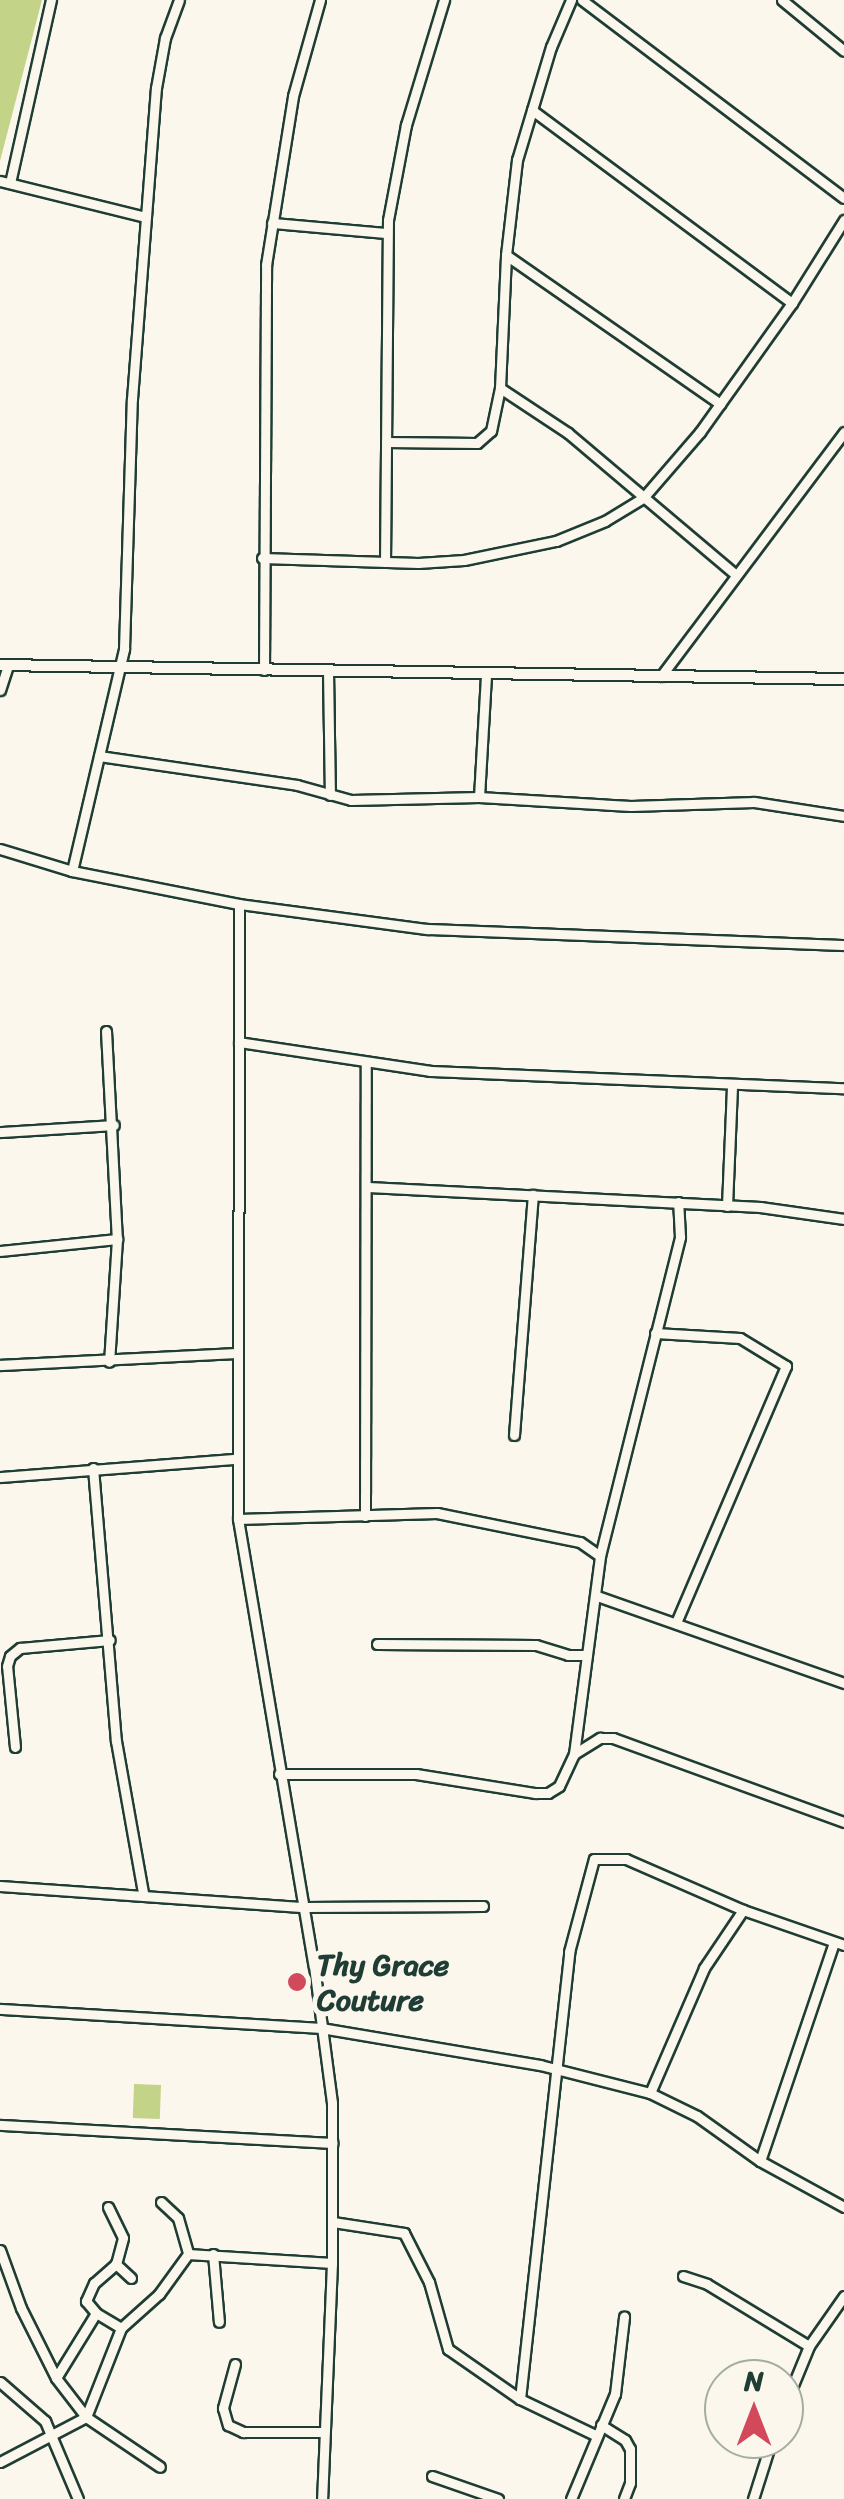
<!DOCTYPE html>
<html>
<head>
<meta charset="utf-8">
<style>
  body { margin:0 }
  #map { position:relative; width:844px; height:2499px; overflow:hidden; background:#fbf7ec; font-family:Sriracha,sans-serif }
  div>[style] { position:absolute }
  .green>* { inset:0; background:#c3d387; transform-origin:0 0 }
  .roads { filter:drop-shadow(2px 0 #1f3d34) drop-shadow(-2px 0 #1f3d34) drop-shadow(0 2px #1f3d34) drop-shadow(0 -2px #1f3d34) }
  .minor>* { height:9px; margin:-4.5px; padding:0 4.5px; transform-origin:4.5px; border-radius:4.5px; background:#fbf7ec }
  .tertiary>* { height:10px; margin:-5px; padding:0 5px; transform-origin:5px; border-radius:5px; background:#fbf7ec }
  .dots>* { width:28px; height:28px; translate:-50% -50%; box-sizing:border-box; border:5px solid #fbf7ec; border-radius:50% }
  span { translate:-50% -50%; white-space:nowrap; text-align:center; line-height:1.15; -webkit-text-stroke:10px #fbf7ec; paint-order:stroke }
  .poi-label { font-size:30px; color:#1f3d34; font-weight:700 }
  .left { translate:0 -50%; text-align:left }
  .north { position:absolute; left:704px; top:2359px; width:100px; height:100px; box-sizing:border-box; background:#fbf7ec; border:2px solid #a3ada2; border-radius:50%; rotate:0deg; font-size:28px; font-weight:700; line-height:40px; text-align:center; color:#1f3d34 }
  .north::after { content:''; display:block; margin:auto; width:35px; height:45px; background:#d1495b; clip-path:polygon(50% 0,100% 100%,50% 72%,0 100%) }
</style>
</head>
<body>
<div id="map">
  <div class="green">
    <div style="clip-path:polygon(0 0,42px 0,0 161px)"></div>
    <div style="left:134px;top:2084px;width:27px;height:34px;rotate:2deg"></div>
  </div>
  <div class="roads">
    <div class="minor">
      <div style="left:582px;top:0;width:328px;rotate:37.1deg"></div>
      <div style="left:782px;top:0;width:80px;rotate:39.4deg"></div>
      <div style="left:532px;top:110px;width:324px;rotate:36.6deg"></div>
      <div style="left:0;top:181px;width:150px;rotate:13.9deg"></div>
      <div style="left:10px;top:183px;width:188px;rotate:-77.4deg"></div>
      <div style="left:272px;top:223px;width:115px;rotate:5deg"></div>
      <div style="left:506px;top:255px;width:261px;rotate:34.8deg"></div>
      <div style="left:500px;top:388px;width:82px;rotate:33.5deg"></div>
      <div style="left:568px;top:433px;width:220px;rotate:40.2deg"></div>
      <div style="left:386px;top:442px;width:91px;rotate:0.6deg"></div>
      <div style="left:477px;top:443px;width:18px;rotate:-41deg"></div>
      <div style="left:491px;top:431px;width:44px;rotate:-78.2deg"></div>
      <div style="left:500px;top:388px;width:133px;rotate:-87.4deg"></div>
      <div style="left:506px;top:255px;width:96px;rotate:-83.4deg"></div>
      <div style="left:517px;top:160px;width:118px;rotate:-73.3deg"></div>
      <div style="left:551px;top:47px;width:51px;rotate:-66.9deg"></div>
      <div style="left:262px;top:558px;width:156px;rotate:1.8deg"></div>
      <div style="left:418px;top:563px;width:46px;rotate:-3.7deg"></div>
      <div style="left:464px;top:560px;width:94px;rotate:-11.7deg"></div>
      <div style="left:556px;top:541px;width:53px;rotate:-22.2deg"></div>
      <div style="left:605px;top:521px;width:44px;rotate:-31.2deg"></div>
      <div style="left:643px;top:498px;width:87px;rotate:-49.2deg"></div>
      <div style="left:700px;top:432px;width:158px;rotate:-54.5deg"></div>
      <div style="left:792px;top:303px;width:98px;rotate:-57.9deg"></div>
      <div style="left:385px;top:562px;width:342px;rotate:-89.5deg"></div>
      <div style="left:388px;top:220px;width:97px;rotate:-79.3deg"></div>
      <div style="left:406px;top:125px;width:131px;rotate:-73.1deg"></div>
      <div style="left:264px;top:670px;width:405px;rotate:-89.7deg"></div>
      <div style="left:266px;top:265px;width:171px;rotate:-80.9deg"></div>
      <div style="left:293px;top:96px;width:100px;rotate:-74.3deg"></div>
      <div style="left:328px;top:671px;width:124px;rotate:89.1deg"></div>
      <div style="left:661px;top:676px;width:305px;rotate:-53.1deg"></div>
      <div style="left:0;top:690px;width:26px;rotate:-72deg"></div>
      <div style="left:99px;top:756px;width:200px;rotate:8.3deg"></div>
      <div style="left:297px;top:785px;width:56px;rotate:15.5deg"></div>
      <div style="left:351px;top:800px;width:128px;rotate:-1.3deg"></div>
      <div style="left:479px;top:797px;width:152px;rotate:3.4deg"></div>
      <div style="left:631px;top:806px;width:123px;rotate:-1.9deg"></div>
      <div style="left:754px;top:802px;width:91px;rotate:8.8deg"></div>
      <div style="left:479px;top:797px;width:123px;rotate:-86.7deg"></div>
      <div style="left:0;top:849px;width:75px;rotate:17deg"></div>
      <div style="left:72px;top:871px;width:170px;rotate:11.2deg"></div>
      <div style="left:239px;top:904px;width:190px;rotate:7.6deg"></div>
      <div style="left:427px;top:929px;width:417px;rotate:2.2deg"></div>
      <div style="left:72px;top:871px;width:228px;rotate:-76.8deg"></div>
      <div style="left:124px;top:649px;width:250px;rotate:-88.2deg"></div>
      <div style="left:132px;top:399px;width:312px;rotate:-85.6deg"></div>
      <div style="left:156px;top:88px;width:51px;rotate:-79.8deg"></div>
      <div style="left:165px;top:38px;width:40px;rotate:-69.8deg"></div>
      <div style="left:239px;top:904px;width:615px;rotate:90.09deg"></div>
      <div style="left:238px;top:1519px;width:453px;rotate:80.4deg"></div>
      <div style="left:314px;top:1966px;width:138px;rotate:82.5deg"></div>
      <div style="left:332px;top:2103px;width:160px;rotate:90deg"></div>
      <div style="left:332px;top:2263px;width:236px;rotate:92.4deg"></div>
      <div style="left:106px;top:1031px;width:208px;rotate:87deg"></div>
      <div style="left:117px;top:1239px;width:123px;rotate:93.7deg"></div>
      <div style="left:239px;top:1042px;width:193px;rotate:8.6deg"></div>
      <div style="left:430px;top:1071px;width:414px;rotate:2.4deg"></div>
      <div style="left:0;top:1132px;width:114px;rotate:-3.5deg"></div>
      <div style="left:368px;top:1187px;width:393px;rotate:2.9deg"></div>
      <div style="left:760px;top:1207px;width:85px;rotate:8.1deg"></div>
      <div style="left:727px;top:1206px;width:121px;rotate:-87.6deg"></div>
      <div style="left:0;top:1251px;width:118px;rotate:-5.9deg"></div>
      <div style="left:655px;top:1333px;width:85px;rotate:3.4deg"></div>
      <div style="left:740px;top:1338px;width:54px;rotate:31.3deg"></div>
      <div style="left:786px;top:1366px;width:280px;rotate:113.2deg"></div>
      <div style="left:0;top:1365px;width:237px;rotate:-2.9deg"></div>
      <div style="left:514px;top:1435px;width:241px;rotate:-85.5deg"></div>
      <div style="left:93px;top:1468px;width:274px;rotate:85.2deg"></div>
      <div style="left:116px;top:1741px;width:154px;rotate:79.9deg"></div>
      <div style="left:0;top:1477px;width:236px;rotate:-4.4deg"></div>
      <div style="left:365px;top:1516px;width:454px;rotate:-89.9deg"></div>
      <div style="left:238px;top:1519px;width:199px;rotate:-1.7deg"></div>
      <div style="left:437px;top:1513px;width:146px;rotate:11.5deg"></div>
      <div style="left:580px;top:1542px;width:24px;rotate:35deg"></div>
      <div style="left:597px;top:1596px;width:262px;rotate:19.4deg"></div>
      <div style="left:377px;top:1644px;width:159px;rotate:0.4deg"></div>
      <div style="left:536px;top:1645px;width:34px;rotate:17deg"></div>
      <div style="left:568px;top:1655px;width:19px"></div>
      <div style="left:15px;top:1747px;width:81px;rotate:-95.6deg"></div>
      <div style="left:7px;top:1666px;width:10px;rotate:-73deg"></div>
      <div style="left:10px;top:1656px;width:13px;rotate:-39deg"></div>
      <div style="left:20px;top:1648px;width:90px;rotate:-5.1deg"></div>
      <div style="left:574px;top:1754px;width:31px;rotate:-32deg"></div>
      <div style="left:600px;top:1738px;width:13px"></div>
      <div style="left:613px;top:1738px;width:246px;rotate:20deg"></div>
      <div style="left:279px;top:1774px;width:137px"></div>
      <div style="left:416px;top:1774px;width:121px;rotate:9.1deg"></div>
      <div style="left:535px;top:1793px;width:13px"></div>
      <div style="left:548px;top:1793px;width:13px;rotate:-32deg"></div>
      <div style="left:559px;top:1786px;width:35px;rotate:-65deg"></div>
      <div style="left:574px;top:1754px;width:200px;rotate:-82.5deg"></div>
      <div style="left:600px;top:1556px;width:329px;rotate:-75.9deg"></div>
      <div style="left:680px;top:1237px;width:35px;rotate:-93deg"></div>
      <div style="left:0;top:1886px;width:305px;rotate:4deg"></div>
      <div style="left:304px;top:1907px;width:179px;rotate:-0.3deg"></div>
      <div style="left:0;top:2009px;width:322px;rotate:3.4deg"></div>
      <div style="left:321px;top:2028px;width:222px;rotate:9.6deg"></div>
      <div style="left:540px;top:2065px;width:114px;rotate:14.3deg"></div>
      <div style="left:650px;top:2093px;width:52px;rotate:26.1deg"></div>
      <div style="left:697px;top:2116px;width:77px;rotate:35.5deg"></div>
      <div style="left:760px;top:2161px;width:96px;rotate:28.7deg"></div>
      <div style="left:650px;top:2093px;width:136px;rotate:-66.6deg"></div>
      <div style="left:704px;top:1968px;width:70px;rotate:-56.1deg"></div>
      <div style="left:0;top:2125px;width:333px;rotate:3.1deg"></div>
      <div style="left:760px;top:2161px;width:231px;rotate:-71.3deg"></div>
      <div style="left:161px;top:2202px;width:23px;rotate:43deg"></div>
      <div style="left:178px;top:2218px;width:37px;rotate:74deg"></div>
      <div style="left:108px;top:2207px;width:34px;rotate:64deg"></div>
      <div style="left:123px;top:2238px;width:27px;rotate:105deg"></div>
      <div style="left:333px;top:2222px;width:72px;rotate:8.8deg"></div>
      <div style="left:404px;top:2233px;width:55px;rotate:63deg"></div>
      <div style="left:429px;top:2282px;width:70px;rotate:74.2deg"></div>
      <div style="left:448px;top:2349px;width:88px;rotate:34.8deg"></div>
      <div style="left:520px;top:2399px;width:83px;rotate:25.6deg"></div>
      <div style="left:0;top:2250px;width:62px;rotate:70.1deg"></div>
      <div style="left:21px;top:2308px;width:78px;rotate:63.4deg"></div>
      <div style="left:213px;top:2254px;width:68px;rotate:85deg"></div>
      <div style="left:683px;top:2276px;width:25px;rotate:18deg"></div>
      <div style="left:707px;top:2284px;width:119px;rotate:31.3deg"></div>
      <div style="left:131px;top:2278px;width:21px;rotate:-137deg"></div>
      <div style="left:116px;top:2264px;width:29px;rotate:139deg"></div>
      <div style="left:94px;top:2283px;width:20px;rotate:114deg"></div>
      <div style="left:86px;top:2301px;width:16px;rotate:50deg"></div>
      <div style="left:96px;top:2313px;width:76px;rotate:121.6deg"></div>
      <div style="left:56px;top:2378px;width:49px;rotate:52.4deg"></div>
      <div style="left:86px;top:2417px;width:89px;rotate:34deg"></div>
      <div style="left:96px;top:2313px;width:29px;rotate:31deg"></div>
      <div style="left:235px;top:2364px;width:46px;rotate:105.3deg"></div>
      <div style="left:223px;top:2408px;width:18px;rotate:74deg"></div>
      <div style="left:228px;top:2425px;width:17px;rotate:25deg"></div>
      <div style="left:243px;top:2432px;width:81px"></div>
      <div style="left:0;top:2382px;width:60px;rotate:40.9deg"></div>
      <div style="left:45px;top:2421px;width:85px;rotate:67.1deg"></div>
      <div style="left:520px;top:2399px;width:450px;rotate:-83.7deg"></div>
      <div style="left:569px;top:1952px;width:96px;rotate:-75deg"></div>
      <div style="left:594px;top:1859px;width:32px"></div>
      <div style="left:626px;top:1859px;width:128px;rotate:23.6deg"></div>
      <div style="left:743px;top:1910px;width:107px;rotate:19.1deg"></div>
      <div style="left:784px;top:2407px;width:66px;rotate:-67.7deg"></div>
      <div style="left:809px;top:2346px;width:61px;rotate:-55deg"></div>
      <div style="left:601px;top:2425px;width:28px;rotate:32deg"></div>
      <div style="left:625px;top:2440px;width:10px;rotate:61deg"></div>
      <div style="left:630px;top:2449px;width:34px;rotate:90deg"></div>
      <div style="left:630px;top:2483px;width:17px;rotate:111deg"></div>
      <div style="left:0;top:2462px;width:97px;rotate:-27.6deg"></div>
      <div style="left:86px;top:2417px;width:96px;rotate:-68.5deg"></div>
      <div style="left:121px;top:2328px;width:51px;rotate:-41.8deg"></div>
      <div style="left:159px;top:2294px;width:49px;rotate:-54.1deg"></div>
      <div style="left:188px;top:2254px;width:144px;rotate:3.6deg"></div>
      <div style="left:432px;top:2476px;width:70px;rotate:19.2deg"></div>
      <div style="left:571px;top:2499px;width:114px;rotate:-67.3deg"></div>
      <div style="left:615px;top:2394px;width:78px;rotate:-83.3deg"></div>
      <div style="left:753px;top:2499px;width:63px;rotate:-72.4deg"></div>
    </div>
    <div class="tertiary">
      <div style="left:0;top:665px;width:844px;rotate:0.95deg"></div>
    </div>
  </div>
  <div class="dots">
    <div style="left:297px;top:1982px;background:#d1495b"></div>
  </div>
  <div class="poi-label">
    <span class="left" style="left:317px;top:1982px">Thy Grace<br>Couture</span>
  </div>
  <div class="north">N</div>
</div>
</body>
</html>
